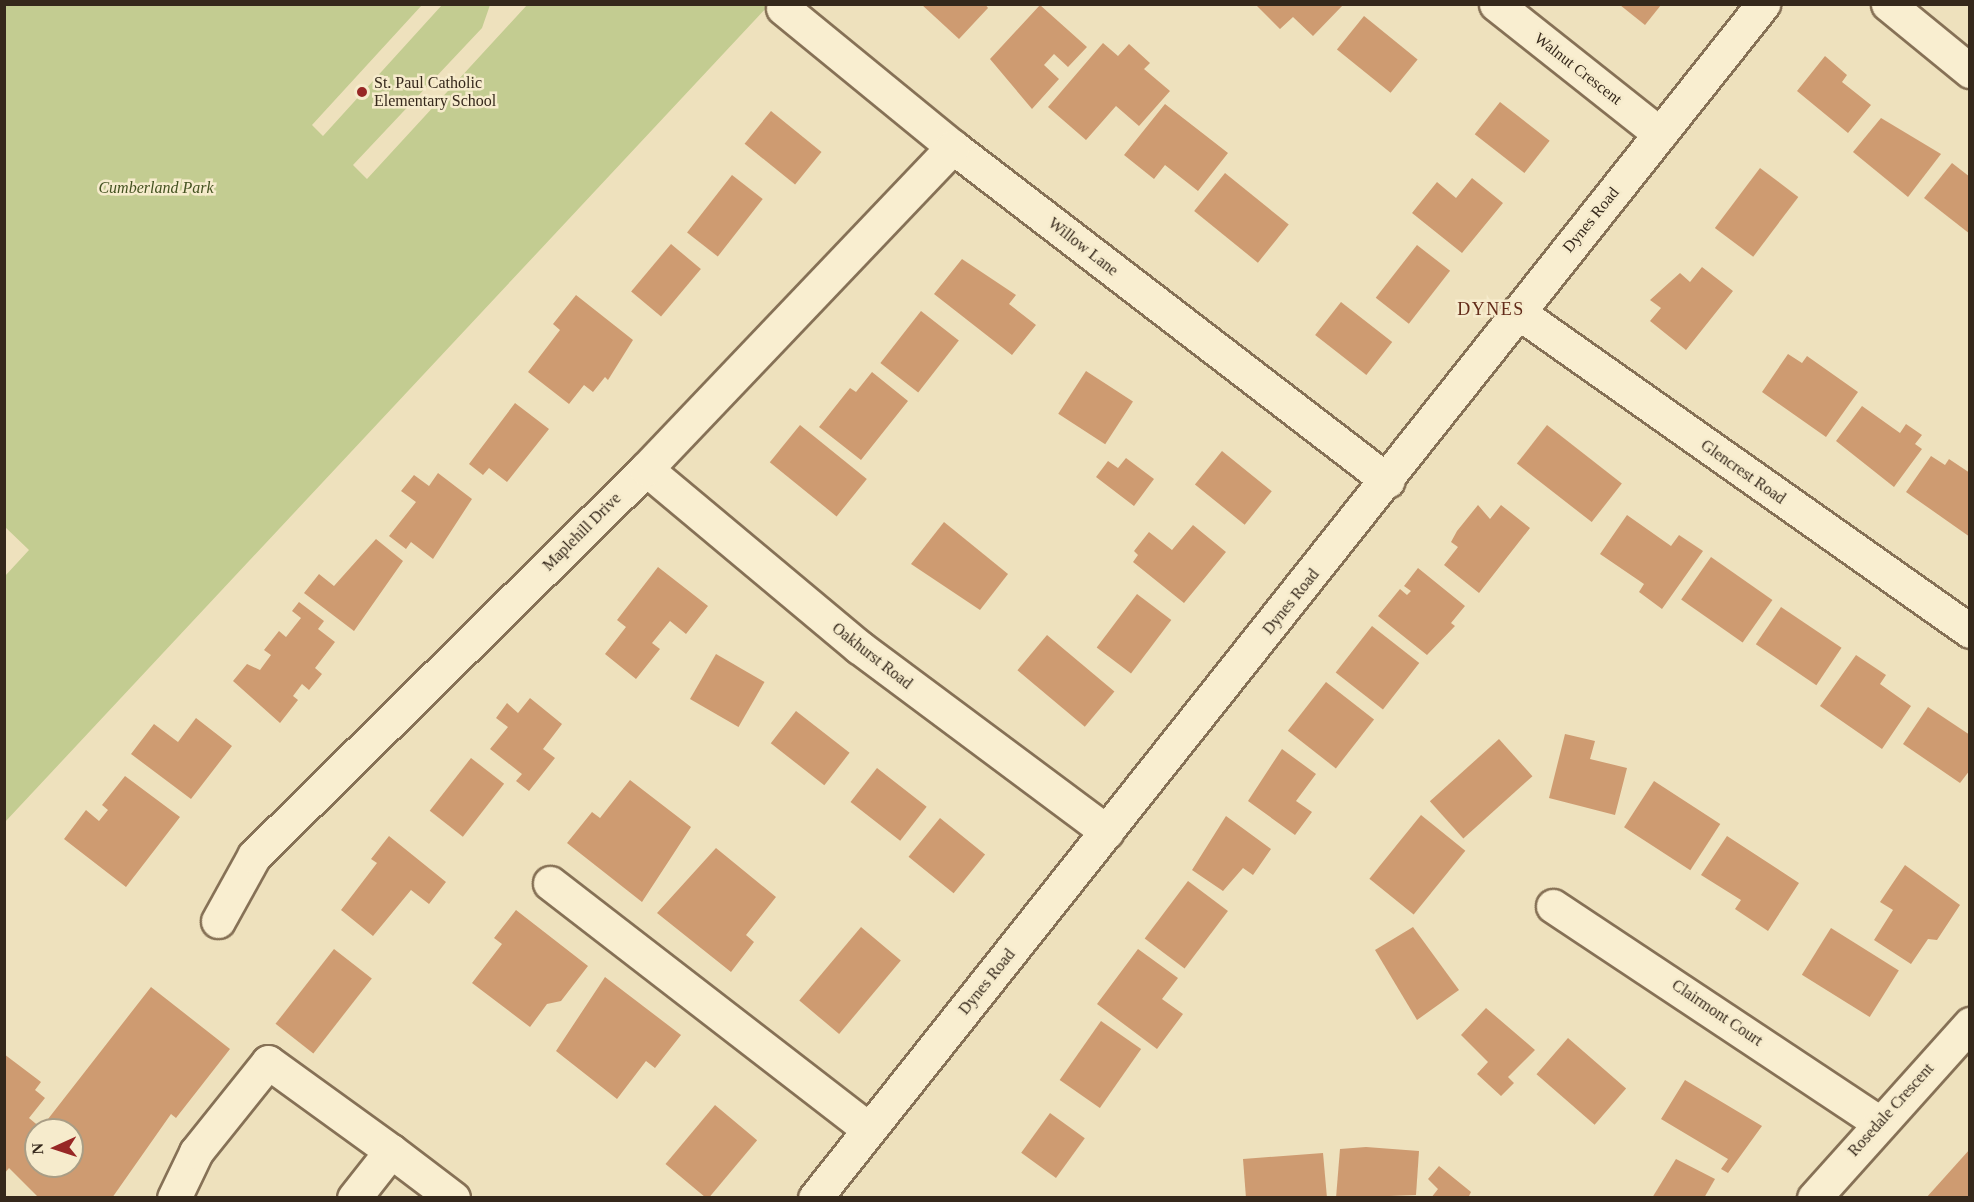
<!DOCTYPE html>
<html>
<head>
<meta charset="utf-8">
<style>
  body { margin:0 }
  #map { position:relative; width:1974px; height:1202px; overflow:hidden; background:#eee1bd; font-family:Georgia,serif }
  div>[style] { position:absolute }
  .green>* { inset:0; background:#c3cc91 }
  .building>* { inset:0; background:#ce9b71; transform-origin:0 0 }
  .roads { filter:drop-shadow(2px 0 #867156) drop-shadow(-2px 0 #867156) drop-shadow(0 2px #867156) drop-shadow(0 -2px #867156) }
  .minor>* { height:33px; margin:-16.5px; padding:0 16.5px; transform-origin:16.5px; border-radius:16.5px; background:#f9eed0 }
  .dots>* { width:16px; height:16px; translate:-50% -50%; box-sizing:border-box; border:3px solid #f6ebcc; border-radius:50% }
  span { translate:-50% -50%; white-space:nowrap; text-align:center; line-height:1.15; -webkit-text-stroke:5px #f6ebcc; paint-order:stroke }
  .street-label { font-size:16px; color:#35281b }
  .poi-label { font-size:16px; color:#35281b }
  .left { translate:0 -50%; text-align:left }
  .park-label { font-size:16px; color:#445221; font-style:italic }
  .neighbourhood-label { font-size:18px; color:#632b19; letter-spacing:1.5px }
  .frame { position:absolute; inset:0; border:6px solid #35281b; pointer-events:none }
  .north { position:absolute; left:24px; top:1118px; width:60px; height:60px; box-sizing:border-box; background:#f6ebcc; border:2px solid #a99d85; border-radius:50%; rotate:267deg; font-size:16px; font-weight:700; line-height:24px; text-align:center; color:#35281b }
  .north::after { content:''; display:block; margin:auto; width:21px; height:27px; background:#972725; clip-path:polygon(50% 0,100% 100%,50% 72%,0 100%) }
</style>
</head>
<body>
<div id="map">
  <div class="green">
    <div style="clip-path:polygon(5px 5px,422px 5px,312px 125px,323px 136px,442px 5px,490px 5px,482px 28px,353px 165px,367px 179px,527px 5px,769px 5px,5px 822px,5px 576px,29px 550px,4px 526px)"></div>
  </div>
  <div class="building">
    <div style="clip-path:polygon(921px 4px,985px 4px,988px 8px,959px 39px)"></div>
    <div style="clip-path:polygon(1255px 4px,1344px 4px,1313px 36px,1293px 17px,1280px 29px)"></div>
    <div style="clip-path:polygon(1040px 5px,1087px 47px,1068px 67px,1054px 54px,1044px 65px,1059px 79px,1032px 109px,990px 59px)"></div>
    <div style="clip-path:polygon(1620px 5px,1661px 5px,1645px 25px)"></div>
    <div style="left:1364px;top:16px;width:69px;height:43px;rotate:39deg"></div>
    <div style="clip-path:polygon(1103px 43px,1118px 56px,1129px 44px,1150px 63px,1144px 69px,1170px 91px,1139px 126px,1116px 106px,1086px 140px,1048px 107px)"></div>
    <div style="clip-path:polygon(1825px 56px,1847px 75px,1842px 82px,1871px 105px,1848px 133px,1797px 91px)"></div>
    <div style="left:1500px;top:102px;width:63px;height:41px;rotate:38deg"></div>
    <div style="clip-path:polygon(1165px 104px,1228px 153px,1198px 191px,1165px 165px,1154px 179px,1124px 155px)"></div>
    <div style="left:771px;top:111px;width:65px;height:42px;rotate:39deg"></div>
    <div style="clip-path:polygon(1881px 118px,1941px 154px,1908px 197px,1853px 152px)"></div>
    <div style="clip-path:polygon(1952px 163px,1970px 177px,1970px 234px,1924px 198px)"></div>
    <div style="left:1760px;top:168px;width:48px;height:75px;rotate:37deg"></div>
    <div style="left:1225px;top:173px;width:82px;height:49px;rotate:39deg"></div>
    <div style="left:732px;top:175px;width:39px;height:73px;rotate:38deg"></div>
    <div style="clip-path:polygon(1472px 178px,1503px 203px,1462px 253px,1412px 213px,1437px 182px,1456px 198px)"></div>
    <div style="left:671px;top:244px;width:39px;height:62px;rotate:40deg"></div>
    <div style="left:1417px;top:245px;width:42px;height:67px;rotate:38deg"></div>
    <div style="clip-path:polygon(962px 259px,1016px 295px,1009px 304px,1036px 325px,1012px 355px,934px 294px)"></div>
    <div style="clip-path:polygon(1702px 267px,1733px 291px,1686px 350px,1650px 321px,1661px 308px,1650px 300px,1680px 273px,1690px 282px)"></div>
    <div style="clip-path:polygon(576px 295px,633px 340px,608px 380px,605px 377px,593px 392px,584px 385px,569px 404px,528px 372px,560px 330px,553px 324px)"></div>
    <div style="left:1341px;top:302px;width:65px;height:42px;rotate:38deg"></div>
    <div style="left:921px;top:311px;width:48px;height:66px;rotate:38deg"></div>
    <div style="clip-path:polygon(1788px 354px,1802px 363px,1807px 356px,1858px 392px,1826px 437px,1762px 392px)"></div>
    <div style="left:1086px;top:371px;width:56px;height:51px;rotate:33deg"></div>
    <div style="clip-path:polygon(872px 372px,908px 401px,861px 460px,819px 427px,850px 388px,856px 392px)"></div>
    <div style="clip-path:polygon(515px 403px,549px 429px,507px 482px,489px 468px,483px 475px,469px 464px)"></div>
    <div style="clip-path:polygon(1862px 406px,1900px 433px,1906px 424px,1922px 435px,1915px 444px,1922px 449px,1894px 487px,1836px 441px)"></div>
    <div style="left:800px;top:425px;width:86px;height:48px;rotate:39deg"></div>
    <div style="left:1547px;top:425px;width:95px;height:49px;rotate:38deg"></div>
    <div style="left:1222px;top:451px;width:64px;height:43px;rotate:39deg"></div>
    <div style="clip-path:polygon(1931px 456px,1945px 465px,1949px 459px,1970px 473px,1970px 537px,1906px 492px)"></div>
    <div style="clip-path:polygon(1126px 458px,1154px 479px,1134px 506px,1096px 477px,1108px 461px,1118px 468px)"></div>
    <div style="clip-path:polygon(438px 473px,472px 499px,433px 559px,411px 542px,406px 549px,389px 536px,416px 502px,401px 491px,414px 475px,429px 486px)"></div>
    <div style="clip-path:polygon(1478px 505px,1490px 519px,1501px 505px,1530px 528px,1479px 593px,1444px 565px,1458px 547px,1451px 542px,1457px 531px)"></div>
    <div style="clip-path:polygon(1627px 515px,1671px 546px,1679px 535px,1703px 551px,1662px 609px,1639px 592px,1644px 584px,1600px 554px)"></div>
    <div style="clip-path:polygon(944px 522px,1008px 574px,980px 610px,911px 564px)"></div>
    <div style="clip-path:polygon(1193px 525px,1226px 552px,1184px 603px,1133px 562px,1138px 555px,1134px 551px,1149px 532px,1172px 550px)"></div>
    <div style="clip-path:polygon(376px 539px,403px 561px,354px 631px,304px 593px,319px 574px,334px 586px)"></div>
    <div style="left:1711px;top:557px;width:75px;height:52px;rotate:35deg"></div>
    <div style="clip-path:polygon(658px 567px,708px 606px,686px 634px,670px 621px,652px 643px,660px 649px,636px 679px,605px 654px,626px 627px,617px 620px)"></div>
    <div style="clip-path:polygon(1418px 568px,1465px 606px,1451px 623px,1455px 626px,1427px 655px,1378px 616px,1400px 589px,1407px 595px,1411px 591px,1404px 586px)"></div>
    <div style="left:1137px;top:594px;width:43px;height:67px;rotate:37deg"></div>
    <div style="clip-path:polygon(299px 602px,324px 621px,318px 629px,335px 642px,315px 668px,322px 674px,309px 690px,302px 684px,293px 696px,298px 700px,280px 723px,233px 681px,247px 664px,260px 670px,271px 655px,264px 650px,279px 631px,286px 637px,301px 618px,292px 611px)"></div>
    <div style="left:1781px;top:607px;width:73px;height:45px;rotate:34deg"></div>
    <div style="left:1372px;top:626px;width:60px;height:59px;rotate:38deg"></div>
    <div style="left:1047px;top:635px;width:88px;height:46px;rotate:40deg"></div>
    <div style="left:716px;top:654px;width:56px;height:52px;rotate:30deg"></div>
    <div style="clip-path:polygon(1856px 655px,1886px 675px,1880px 684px,1911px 706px,1882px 749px,1820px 706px)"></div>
    <div style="left:1326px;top:682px;width:61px;height:62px;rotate:38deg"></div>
    <div style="clip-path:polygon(530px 698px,562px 724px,543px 749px,555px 758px,529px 791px,516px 781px,522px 774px,490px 749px,508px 727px,496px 718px,507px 703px,518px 713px)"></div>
    <div style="clip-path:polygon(1928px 707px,1970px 735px,1970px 770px,1960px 783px,1903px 744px)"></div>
    <div style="left:796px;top:711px;width:68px;height:41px;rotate:38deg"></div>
    <div style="clip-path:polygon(196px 718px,232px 746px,191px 799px,131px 754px,154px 724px,178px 742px)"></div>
    <div style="clip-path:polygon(1565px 734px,1595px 741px,1590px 759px,1627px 768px,1615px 815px,1549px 798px)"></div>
    <div style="left:1499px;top:739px;width:50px;height:93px;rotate:48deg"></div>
    <div style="clip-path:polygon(1282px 749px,1316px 774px,1296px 801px,1312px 812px,1295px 835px,1248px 801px)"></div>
    <div style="left:471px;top:758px;width:42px;height:67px;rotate:38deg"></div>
    <div style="left:877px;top:768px;width:63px;height:43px;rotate:38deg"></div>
    <div style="clip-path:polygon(125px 776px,180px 817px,126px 887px,64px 839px,86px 810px,99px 821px,108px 810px,102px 805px)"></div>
    <div style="clip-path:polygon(630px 780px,691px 827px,642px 902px,567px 843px,592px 812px,600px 818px)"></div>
    <div style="left:1654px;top:781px;width:79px;height:55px;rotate:33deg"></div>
    <div style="left:1421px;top:815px;width:57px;height:82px;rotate:39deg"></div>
    <div style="clip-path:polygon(1226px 816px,1271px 849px,1253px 875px,1243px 868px,1223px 891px,1192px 870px)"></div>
    <div style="left:940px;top:818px;width:58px;height:50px;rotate:39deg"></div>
    <div style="clip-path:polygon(389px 836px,446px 882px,429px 904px,411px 890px,373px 936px,341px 910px,377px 863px,371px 859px)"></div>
    <div style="clip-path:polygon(1727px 836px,1799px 883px,1768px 931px,1735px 909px,1741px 900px,1701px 875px)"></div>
    <div style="clip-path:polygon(716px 848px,776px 897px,746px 935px,754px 942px,731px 972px,657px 913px)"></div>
    <div style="clip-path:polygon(1905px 865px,1960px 905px,1937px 940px,1928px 939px,1911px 964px,1874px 940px,1893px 910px,1880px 902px)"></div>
    <div style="left:1188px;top:881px;width:50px;height:72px;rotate:37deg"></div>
    <div style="clip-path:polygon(516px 910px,588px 966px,561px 1001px,547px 1004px,530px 1027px,472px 983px,502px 944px,494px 938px)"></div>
    <div style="left:861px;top:927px;width:52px;height:96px;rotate:40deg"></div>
    <div style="clip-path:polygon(1413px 927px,1459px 990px,1417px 1020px,1375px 950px)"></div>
    <div style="left:1831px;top:928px;width:80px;height:55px;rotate:32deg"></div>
    <div style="left:334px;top:949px;width:48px;height:95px;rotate:38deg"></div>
    <div style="clip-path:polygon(1138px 949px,1178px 978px,1162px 999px,1183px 1014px,1157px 1049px,1097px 1004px)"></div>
    <div style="clip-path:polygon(605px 977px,681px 1035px,655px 1068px,646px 1061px,617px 1099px,556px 1051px)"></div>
    <div style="clip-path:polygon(evenodd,151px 987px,230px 1049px,176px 1118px,171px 1114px,112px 1198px,39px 1198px,9px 1168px,4px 1174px,4px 1054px,41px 1082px,35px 1090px,45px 1098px,29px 1118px,41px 1128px,151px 987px,36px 1130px,72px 1130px,72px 1166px,36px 1166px,36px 1130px)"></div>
    <div style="clip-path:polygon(1486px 1008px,1535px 1050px,1508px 1077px,1514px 1083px,1501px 1096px,1477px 1074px,1488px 1062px,1461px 1035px)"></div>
    <div style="left:1101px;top:1021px;width:49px;height:72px;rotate:35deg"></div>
    <div style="left:1568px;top:1038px;width:77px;height:48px;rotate:41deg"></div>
    <div style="clip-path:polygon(1685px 1080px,1762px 1126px,1728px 1173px,1721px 1169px,1728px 1159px,1661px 1119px)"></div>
    <div style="left:715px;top:1105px;width:55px;height:77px;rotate:40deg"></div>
    <div style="left:1050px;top:1113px;width:43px;height:49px;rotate:36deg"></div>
    <div style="clip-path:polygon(1366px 1147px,1419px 1151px,1416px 1195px,1336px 1198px,1340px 1149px)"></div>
    <div style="clip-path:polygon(1970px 1149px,1970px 1198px,1926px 1198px)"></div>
    <div style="clip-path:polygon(1323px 1153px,1327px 1198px,1246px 1198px,1243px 1159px)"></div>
    <div style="clip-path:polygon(1676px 1159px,1715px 1179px,1704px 1198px,1652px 1198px)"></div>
    <div style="clip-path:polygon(1439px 1166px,1471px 1192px,1468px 1198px,1431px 1198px,1438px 1189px,1428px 1179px)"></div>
  </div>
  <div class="roads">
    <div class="minor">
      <div style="left:1496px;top:4px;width:209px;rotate:38.4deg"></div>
      <div style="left:1888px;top:4px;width:106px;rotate:39.3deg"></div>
      <div style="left:783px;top:8px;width:220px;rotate:39.3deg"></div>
      <div style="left:953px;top:147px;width:548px;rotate:37.52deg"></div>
      <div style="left:1518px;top:312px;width:553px;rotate:35.21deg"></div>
      <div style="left:646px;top:469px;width:278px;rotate:39.9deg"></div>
      <div style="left:859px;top:647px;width:309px;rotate:36.7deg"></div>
      <div style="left:550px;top:883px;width:402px;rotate:37.7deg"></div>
      <div style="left:1553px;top:906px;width:392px;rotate:33.6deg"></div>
      <div style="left:218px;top:921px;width:74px;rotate:-61deg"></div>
      <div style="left:254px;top:856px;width:551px;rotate:-44.63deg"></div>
      <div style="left:646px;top:469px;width:445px;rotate:-46.4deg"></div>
      <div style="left:174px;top:1198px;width:51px;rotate:-64.4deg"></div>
      <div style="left:196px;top:1152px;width:115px;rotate:-51.3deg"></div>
      <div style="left:268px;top:1062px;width:152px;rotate:35.9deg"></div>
      <div style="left:354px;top:1198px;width:60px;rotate:-51.8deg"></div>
      <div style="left:391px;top:1151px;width:78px;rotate:37.2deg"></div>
      <div style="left:815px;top:1198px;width:1525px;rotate:-51.55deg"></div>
      <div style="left:1814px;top:1198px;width:234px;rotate:-48.1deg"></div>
    </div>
  </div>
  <div class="dots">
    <div style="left:362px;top:92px;background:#972725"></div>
  </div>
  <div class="street-label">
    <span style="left:1578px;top:69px;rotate:38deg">Walnut Crescent</span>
    <span style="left:1591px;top:220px;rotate:-51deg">Dynes Road</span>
    <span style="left:1083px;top:247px;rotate:38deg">Willow Lane</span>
    <span style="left:1743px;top:472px;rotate:35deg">Glencrest Road</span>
    <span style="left:582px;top:532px;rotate:-45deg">Maplehill Drive</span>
    <span style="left:1291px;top:602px;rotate:-51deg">Dynes Road</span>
    <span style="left:872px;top:656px;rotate:38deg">Oakhurst Road</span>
    <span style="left:987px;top:982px;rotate:-51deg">Dynes Road</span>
    <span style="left:1717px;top:1013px;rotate:34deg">Clairmont Court</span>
    <span style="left:1891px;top:1110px;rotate:-48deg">Rosedale Crescent</span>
  </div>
  <div class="poi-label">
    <span class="left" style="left:374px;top:92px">St. Paul Catholic<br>Elementary School</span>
  </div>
  <div class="park-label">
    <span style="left:156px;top:188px">Cumberland Park</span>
  </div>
  <div class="neighbourhood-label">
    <span style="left:1491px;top:309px">DYNES</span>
  </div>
  <div class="frame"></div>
  <div class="north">N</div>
</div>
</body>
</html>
